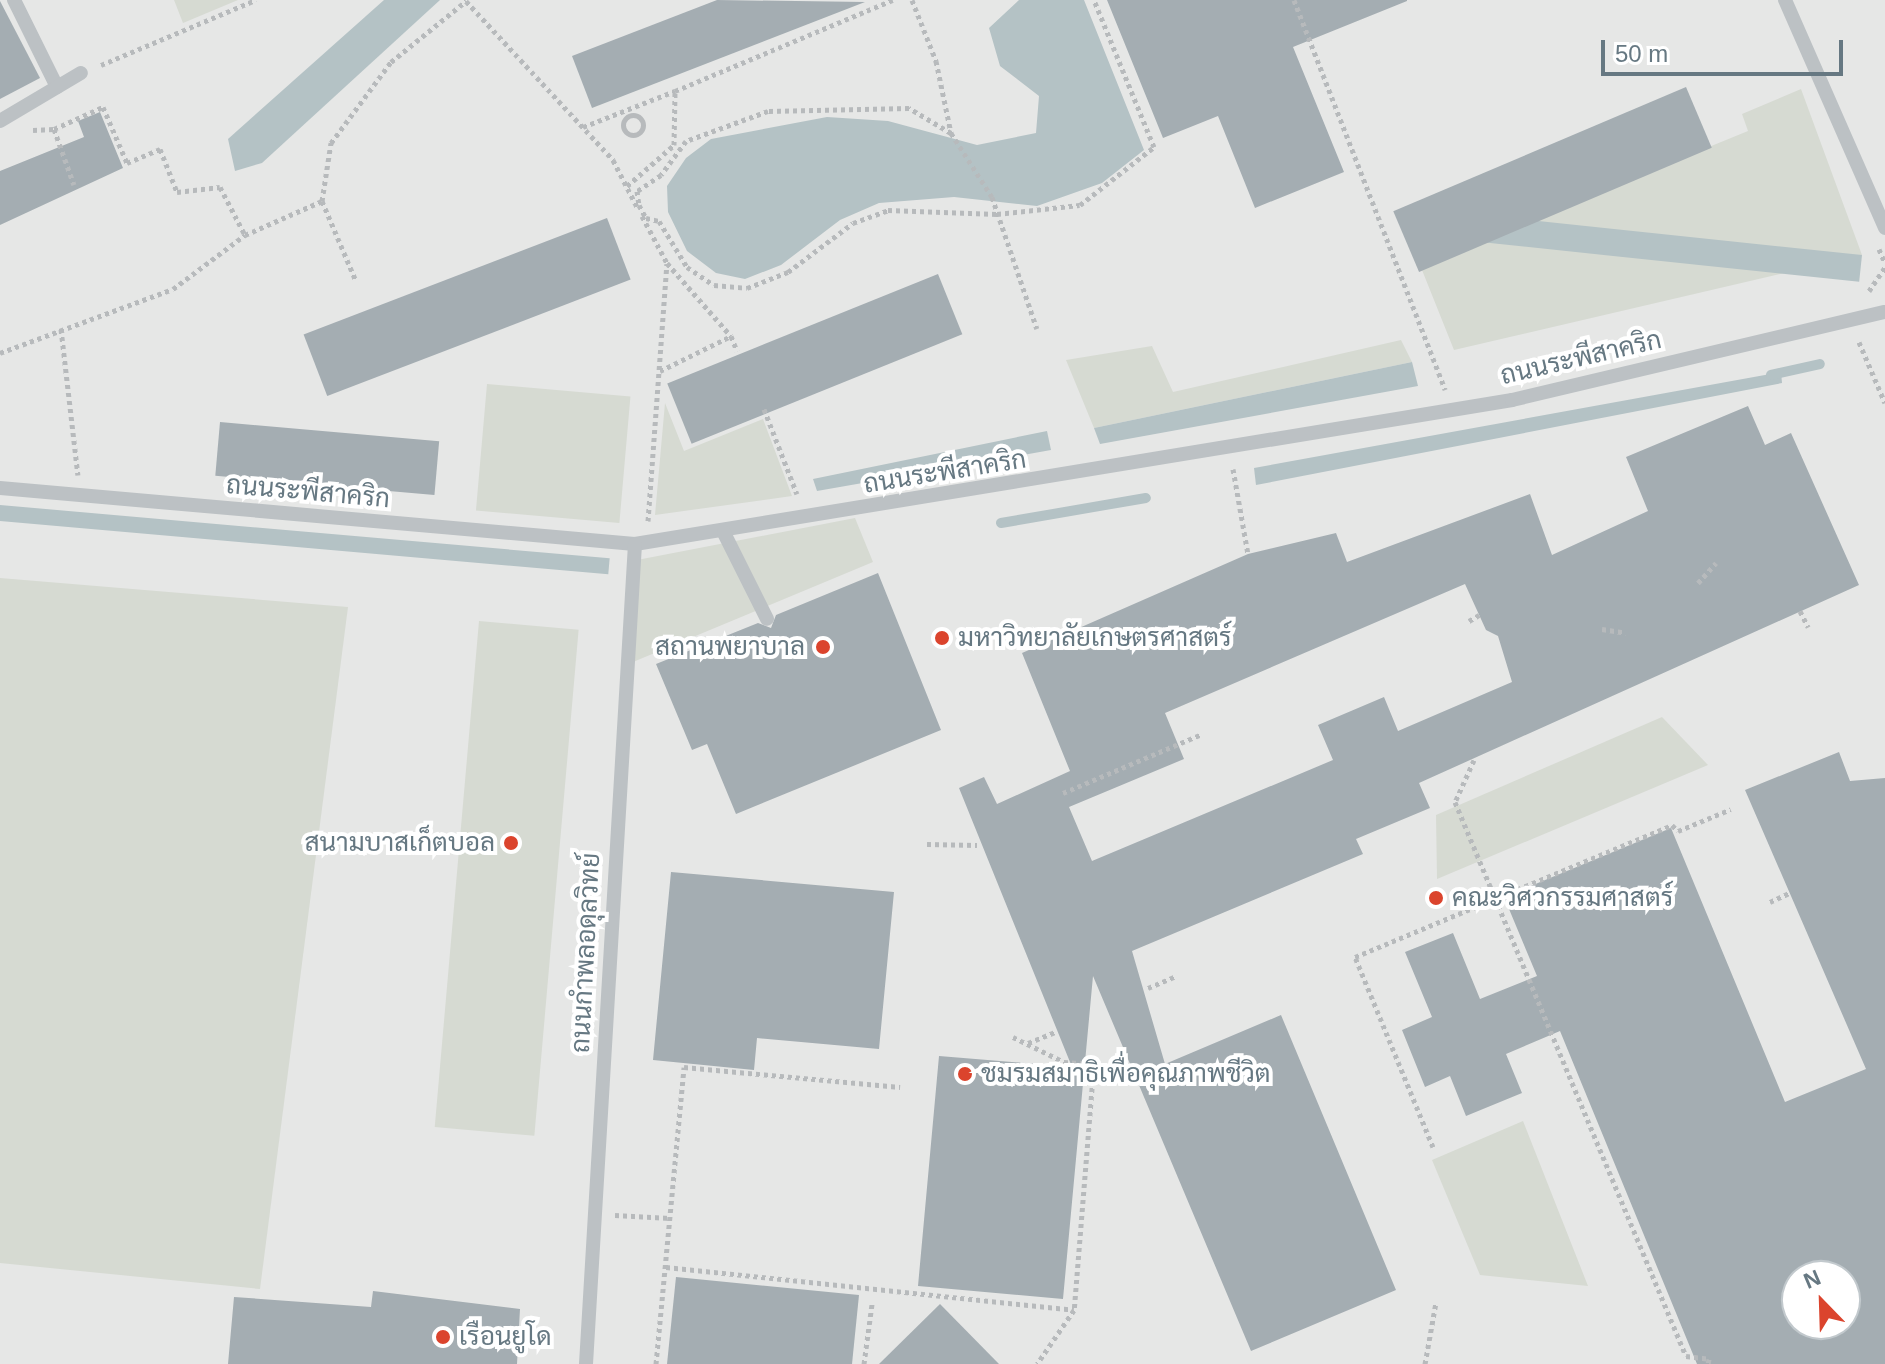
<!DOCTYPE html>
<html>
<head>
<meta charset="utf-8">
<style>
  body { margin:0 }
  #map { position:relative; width:1885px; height:1364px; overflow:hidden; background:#f6f5f2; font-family:Arial,Sarabun,sans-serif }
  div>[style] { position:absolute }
  .built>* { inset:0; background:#e6e7e6 }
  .green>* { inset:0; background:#d6dad2; transform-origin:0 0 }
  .water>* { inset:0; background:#b4c2c5; transform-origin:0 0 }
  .stream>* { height:10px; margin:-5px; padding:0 5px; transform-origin:5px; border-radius:5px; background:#b4c2c5 }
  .building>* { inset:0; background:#a4adb2; transform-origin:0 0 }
  .path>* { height:5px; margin-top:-2.5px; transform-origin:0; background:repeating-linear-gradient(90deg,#b7babc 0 4px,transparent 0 8px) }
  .path>.ring { margin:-2.5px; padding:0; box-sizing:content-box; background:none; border:5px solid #b7babc; border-radius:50% }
  .lane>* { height:14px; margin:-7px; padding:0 7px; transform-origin:7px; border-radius:7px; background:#bcc1c4 }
  .dots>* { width:22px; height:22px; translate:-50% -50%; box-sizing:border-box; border:4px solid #fff; border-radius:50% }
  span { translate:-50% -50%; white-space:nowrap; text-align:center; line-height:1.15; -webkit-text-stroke:8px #fff; paint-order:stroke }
  .street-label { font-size:26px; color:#667882 }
  .poi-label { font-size:26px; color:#667882 }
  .left { translate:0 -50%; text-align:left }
  .right { translate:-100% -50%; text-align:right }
  .north { position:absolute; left:1781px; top:1260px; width:80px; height:80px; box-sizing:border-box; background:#fff; border:2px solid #c2c9cd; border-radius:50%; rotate:337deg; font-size:22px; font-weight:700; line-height:32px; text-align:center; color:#667882 }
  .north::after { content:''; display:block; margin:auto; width:28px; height:36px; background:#db442d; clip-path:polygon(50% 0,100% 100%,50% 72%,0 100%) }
  .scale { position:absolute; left:1601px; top:40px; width:242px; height:36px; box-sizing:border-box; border:4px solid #667882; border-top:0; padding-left:10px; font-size:24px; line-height:28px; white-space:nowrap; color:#667882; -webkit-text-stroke:6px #fff; paint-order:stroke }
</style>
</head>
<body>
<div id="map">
  <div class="built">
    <div style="clip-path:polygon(evenodd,0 0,1885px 0,1885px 1364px,0 1364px,0 0,1797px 1276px,1845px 1276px,1845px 1324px,1797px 1324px,1797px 1276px)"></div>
  </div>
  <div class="green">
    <div style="clip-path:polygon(174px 0,238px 0,183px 23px)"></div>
    <div style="clip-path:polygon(1801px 89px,1862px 255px,1454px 350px,1420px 265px,1748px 131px,1742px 114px)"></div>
    <div style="clip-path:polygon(1401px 340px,1412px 362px,1094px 428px,1066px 360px,1152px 346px,1173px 392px)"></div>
    <div style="left:487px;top:384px;width:144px;height:127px;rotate:5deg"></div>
    <div style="clip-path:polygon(665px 403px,684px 451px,763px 419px,792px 496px,655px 515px)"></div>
    <div style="clip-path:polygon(855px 518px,873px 562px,633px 662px,637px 560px)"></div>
    <div style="clip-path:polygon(0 578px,348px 607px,260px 1289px,0 1263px)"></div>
    <div style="left:479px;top:621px;width:100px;height:508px;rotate:5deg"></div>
    <div style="clip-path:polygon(1662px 717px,1708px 765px,1437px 879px,1436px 815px)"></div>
    <div style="clip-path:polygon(1523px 1121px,1588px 1286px,1480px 1275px,1432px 1160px)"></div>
  </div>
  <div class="water">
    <div style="clip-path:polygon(384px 0,440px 0,262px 163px,235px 171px,228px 139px)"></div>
    <div style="clip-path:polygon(1019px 0,1084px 0,1144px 150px,1102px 183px,1037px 206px,954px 197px,879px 203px,840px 220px,781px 265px,745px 279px,716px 273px,687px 251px,668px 212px,667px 186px,686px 158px,711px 139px,827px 117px,888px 121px,977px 145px,1036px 133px,1039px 96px,1000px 66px,989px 28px)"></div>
    <div style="left:1862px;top:255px;width:27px;height:419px;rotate:96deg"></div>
    <div style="clip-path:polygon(1412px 362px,1418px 386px,1100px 444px,1094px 428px)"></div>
    <div style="clip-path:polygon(1781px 372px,1782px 383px,1256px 485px,1254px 468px)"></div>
    <div style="clip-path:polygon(1047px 431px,1051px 450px,817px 491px,813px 479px)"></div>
    <div style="left:0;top:505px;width:612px;height:16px;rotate:5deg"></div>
  </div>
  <div class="stream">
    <div style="left:1771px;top:375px;width:50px;rotate:-12.7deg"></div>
    <div style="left:1001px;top:523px;width:147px;rotate:-9.8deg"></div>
  </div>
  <div class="building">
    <div style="clip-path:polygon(717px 0,865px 2px,592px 108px,572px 56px)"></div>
    <div style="clip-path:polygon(1107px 0,1407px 0,1407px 1px,1293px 47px,1344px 172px,1255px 208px,1218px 116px,1163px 138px)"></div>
    <div style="clip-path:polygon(0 1px,40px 78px,0 99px)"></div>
    <div style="left:1686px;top:87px;width:66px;height:318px;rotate:67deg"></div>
    <div style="clip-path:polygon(100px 112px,123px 168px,0 225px,0 171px,84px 137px,78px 121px)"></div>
    <div style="left:607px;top:218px;width:66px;height:325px;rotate:69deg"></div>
    <div style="left:938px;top:274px;width:65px;height:292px;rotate:68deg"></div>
    <div style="clip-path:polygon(evenodd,1748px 406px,1765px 445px,1791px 433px,1859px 585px,1419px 783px,1430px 808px,1356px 839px,1363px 854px,1132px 951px,1165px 1064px,1281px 1015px,1396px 1290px,1251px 1351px,1093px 976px,1063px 1299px,918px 1286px,939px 1056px,1072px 1067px,959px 788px,984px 777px,997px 804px,1070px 771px,1022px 653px,1248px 554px,1336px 533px,1347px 562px,1530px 494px,1552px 555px,1648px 511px,1626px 457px,1748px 406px,1465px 584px,1486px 630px,1498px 636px,1512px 682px,1398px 731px,1384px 697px,1318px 725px,1333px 760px,1092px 861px,1069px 807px,1184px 759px,1165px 713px,1465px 584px)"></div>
    <div style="left:220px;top:422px;width:220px;height:54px;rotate:5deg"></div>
    <div style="clip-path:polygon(878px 573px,941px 730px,736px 814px,707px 744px,692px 750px,656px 664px,758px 623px,771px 628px,776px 615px)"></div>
    <div style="clip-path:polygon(evenodd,1839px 752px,1850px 781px,1885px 778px,1885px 1364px,1697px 1364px,1560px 1031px,1506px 1054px,1522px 1093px,1466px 1116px,1450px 1076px,1425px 1087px,1402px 1030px,1432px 1017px,1405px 952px,1453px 933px,1480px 999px,1537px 976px,1504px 897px,1671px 828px,1785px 1102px,1866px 1069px,1745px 790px,1839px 752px,1797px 1276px,1845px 1276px,1845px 1324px,1797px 1324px,1797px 1276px)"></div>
    <div style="clip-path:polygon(671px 872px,894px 892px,879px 1049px,757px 1038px,754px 1070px,653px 1060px)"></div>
    <div style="clip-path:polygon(676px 1277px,859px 1295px,852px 1364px,667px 1364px)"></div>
    <div style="clip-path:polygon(373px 1291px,520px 1309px,517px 1364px,228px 1364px,234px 1297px,371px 1307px)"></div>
    <div style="clip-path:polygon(940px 1304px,999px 1364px,879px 1364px)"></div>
  </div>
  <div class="path">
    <div style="left:912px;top:0;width:66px;rotate:68.5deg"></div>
    <div style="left:936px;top:61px;width:74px;rotate:78.2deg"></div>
    <div style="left:951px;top:133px;width:76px;rotate:57.4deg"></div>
    <div style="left:992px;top:197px;width:139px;rotate:71.2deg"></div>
    <div style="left:1294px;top:0;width:418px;rotate:68.8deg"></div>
    <div style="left:466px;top:1px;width:217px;rotate:47.2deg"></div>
    <div style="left:613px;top:160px;width:53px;rotate:62.9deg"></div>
    <div style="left:101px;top:65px;width:168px;rotate:-22.8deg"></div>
    <div class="ring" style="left:623px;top:115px;width:15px;height:15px"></div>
    <div style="left:583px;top:127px;width:99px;rotate:-21.4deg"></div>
    <div style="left:54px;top:129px;width:54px;rotate:-24.2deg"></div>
    <div style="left:103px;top:107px;width:61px;rotate:66.8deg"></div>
    <div style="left:127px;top:163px;width:36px;rotate:-23deg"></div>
    <div style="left:160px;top:149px;width:46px;rotate:68.4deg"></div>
    <div style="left:177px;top:192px;width:43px;rotate:-6.6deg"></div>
    <div style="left:220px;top:187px;width:54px;rotate:62.5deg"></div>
    <div style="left:33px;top:130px;width:21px;rotate:-3deg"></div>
    <div style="left:54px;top:129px;width:59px;rotate:70.3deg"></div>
    <div style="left:951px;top:133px;width:49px;rotate:-149.2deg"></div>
    <div style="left:909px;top:108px;width:141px;rotate:178.8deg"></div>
    <div style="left:768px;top:111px;width:87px;rotate:159.9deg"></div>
    <div style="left:686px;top:141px;width:42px;rotate:126.3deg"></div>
    <div style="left:661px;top:175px;width:29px;rotate:146deg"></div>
    <div style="left:637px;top:191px;width:14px;rotate:82deg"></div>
    <div style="left:639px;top:205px;width:15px;rotate:62deg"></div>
    <div style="left:646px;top:218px;width:13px;rotate:13deg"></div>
    <div style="left:659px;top:221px;width:54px;rotate:58.7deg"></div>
    <div style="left:687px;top:267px;width:32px;rotate:34deg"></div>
    <div style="left:714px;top:285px;width:33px;rotate:5deg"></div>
    <div style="left:747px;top:288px;width:44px;rotate:-21.3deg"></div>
    <div style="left:788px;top:272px;width:81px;rotate:-37deg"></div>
    <div style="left:853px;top:223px;width:37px;rotate:-20deg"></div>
    <div style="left:888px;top:210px;width:109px;rotate:2.1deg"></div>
    <div style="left:997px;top:214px;width:83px;rotate:-6.2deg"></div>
    <div style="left:1080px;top:205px;width:94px;rotate:-38.1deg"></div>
    <div style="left:1154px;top:147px;width:159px;rotate:-112.2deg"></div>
    <div style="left:627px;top:186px;width:62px;rotate:-41.1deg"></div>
    <div style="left:674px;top:145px;width:54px;rotate:-88.9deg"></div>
    <div style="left:675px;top:91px;width:236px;rotate:-22.7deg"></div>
    <div style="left:322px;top:201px;width:87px;rotate:67deg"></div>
    <div style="left:642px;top:216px;width:53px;rotate:62deg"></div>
    <div style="left:667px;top:263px;width:97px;rotate:48.8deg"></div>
    <div style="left:1879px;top:249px;width:15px;rotate:67deg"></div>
    <div style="left:1869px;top:291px;width:29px;rotate:-56deg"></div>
    <div style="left:61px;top:329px;width:147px;rotate:83.4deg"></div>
    <div style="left:1859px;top:342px;width:66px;rotate:66.9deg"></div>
    <div style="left:0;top:353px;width:184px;rotate:-20.3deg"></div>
    <div style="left:173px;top:289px;width:90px;rotate:-36.9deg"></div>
    <div style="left:245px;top:235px;width:84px;rotate:-23.8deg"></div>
    <div style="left:322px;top:201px;width:59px;rotate:-81.2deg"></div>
    <div style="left:331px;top:143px;width:101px;rotate:-53.5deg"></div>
    <div style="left:391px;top:62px;width:97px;rotate:-39.1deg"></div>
    <div style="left:660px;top:371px;width:79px;rotate:-26.2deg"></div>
    <div style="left:731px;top:336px;width:16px;rotate:68deg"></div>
    <div style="left:764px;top:409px;width:91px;rotate:68.8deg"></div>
    <div style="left:1233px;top:469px;width:86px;rotate:80deg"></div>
    <div style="left:648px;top:521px;width:258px;rotate:-85.8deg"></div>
    <div style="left:1698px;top:583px;width:27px;rotate:-48deg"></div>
    <div style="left:1800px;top:611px;width:18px;rotate:63deg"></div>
    <div style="left:1469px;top:621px;width:12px;rotate:-31deg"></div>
    <div style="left:1602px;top:629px;width:24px;rotate:9deg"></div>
    <div style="left:1474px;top:760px;width:46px;rotate:114.3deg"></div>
    <div style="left:1455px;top:802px;width:600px;rotate:67.37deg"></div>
    <div style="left:1686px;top:1356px;width:23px;rotate:7deg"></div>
    <div style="left:1709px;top:1359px;width:5px;rotate:101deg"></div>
    <div style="left:1063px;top:793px;width:151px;rotate:-23deg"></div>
    <div style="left:927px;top:844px;width:50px;rotate:1.1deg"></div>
    <div style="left:1770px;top:902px;width:21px;rotate:-25deg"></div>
    <div style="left:1148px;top:988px;width:30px;rotate:-23deg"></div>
    <div style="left:1013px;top:1037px;width:57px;rotate:26.1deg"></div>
    <div style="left:1064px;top:1062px;width:30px;rotate:4deg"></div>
    <div style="left:1094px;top:1064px;width:247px;rotate:94.6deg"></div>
    <div style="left:1028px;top:1043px;width:31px;rotate:-22deg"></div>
    <div style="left:1433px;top:1147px;width:205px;rotate:-112.3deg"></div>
    <div style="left:1355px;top:957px;width:343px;rotate:-22.6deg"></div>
    <div style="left:1672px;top:825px;width:8px;rotate:45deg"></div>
    <div style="left:1678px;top:831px;width:57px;rotate:-22.5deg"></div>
    <div style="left:615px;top:1215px;width:55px;rotate:3.1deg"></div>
    <div style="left:666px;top:1267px;width:410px;rotate:6deg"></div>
    <div style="left:1074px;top:1310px;width:65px;rotate:124.4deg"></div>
    <div style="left:656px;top:1364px;width:298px;rotate:-84.6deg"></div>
    <div style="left:684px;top:1067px;width:217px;rotate:5.3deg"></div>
    <div style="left:864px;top:1364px;width:61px;rotate:-82.4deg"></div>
    <div style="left:1425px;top:1364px;width:63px;rotate:-79.9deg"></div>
  </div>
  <div class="lane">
    <div style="left:14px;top:0;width:97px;rotate:63.7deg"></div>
    <div style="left:1785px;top:0;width:249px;rotate:66.3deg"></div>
    <div style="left:0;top:121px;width:94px;rotate:-30.7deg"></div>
    <div style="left:0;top:488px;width:637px;rotate:5.04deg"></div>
    <div style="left:635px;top:544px;width:889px;rotate:-9.32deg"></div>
    <div style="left:1512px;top:400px;width:383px;rotate:-13.3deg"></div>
    <div style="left:724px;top:533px;width:96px;rotate:63.4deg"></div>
    <div style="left:586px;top:1364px;width:821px;rotate:-86.58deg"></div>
  </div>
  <div class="dots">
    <div style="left:942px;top:638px;background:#db442d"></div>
    <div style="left:823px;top:647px;background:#db442d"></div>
    <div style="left:511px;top:843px;background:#db442d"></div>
    <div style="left:1436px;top:898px;background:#db442d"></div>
    <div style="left:965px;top:1074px;background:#db442d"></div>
    <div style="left:443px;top:1337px;background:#db442d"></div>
  </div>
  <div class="street-label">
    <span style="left:1581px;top:358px;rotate:-13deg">ถนนระพีสาคริก</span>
    <span style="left:945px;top:472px;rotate:-9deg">ถนนระพีสาคริก</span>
    <span style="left:308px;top:492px;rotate:5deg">ถนนระพีสาคริก</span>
    <span style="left:586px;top:953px;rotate:-87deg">ถนนกำพลอดุลวิทย์</span>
  </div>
  <div class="poi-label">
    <span class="left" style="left:958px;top:638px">มหาวิทยาลัยเกษตรศาสตร์</span>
    <span class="right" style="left:805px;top:647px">สถานพยาบาล</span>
    <span class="right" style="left:495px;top:843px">สนามบาสเก็ตบอล</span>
    <span class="left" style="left:1452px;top:898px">คณะวิศวกรรมศาสตร์</span>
    <span class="left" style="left:981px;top:1074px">ชมรมสมาธิเพื่อคุณภาพชีวิต</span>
    <span class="left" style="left:459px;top:1337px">เรือนยูโด</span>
  </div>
  <div class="north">N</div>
  <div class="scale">50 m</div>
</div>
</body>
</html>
